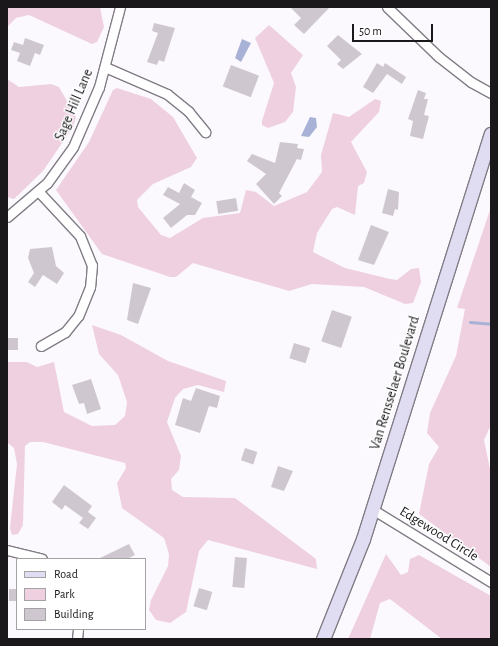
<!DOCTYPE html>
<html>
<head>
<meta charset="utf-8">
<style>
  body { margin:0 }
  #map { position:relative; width:498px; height:646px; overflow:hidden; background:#fcf9fe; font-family:"Alegreya Sans",sans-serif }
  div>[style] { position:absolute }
  .green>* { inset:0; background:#eed0e0 }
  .water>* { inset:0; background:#a8b2d7 }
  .stream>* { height:3px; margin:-1.5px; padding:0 1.5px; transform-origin:1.5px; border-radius:1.5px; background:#a8b2d7 }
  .building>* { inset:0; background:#cfc7cf; transform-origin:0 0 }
  .roads { filter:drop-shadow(1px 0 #817c85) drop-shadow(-1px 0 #817c85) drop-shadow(0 1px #817c85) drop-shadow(0 -1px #817c85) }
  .minor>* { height:9px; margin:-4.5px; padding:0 4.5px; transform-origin:4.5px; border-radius:4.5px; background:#fff }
  .secondary>* { height:13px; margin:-6.5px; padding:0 6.5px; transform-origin:6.5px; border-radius:6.5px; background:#e0dcf2 }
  span { translate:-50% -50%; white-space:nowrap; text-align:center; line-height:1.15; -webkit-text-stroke:3px #fff; paint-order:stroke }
  .street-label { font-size:14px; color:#1a181b }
  .frame { position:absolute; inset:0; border:8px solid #1a181b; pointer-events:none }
  .legend { position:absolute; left:16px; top:558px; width:130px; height:72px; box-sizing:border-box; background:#fff; border:1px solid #a3a3a4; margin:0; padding:5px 7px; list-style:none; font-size:12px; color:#1a181b }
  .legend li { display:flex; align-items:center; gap:8px; height:20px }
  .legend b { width:20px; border:1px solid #a3a3a4 }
  .scale { position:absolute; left:352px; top:24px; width:81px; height:18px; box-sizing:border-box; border:2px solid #1a181b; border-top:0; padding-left:5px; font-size:12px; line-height:14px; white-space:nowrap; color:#1a181b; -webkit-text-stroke:3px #fff; paint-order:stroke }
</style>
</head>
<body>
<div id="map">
  <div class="green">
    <div style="clip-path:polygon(7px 7px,100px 7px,104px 27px,97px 42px,92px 44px,29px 15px,16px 18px,7px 27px)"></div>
    <div style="clip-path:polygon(269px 25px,303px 55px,291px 73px,296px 87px,293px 112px,285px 122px,268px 128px,262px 125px,262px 121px,274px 83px,255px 38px)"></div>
    <div style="clip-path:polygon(7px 79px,19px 87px,51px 84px,59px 87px,76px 117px,73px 127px,43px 171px,14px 199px,7px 197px)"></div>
    <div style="clip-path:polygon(117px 88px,151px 99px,173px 117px,197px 158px,191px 167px,153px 184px,137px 200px,138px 207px,161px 235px,170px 238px,203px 218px,240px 213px,246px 190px,256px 192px,274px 206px,307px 192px,322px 172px,321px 155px,333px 113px,349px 117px,375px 99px,381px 101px,379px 112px,351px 142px,367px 172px,364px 183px,358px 186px,355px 215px,337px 207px,332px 209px,317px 233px,313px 252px,345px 268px,390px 279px,397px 280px,411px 269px,419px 268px,421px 282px,413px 303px,405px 304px,364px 287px,312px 284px,289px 291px,193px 263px,176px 277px,170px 277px,102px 254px,56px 190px,89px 142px,113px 90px)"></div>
    <div style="clip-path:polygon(491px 207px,491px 425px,484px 440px,491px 474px,491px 567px,419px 514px,429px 464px,439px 447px,427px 433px,430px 413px,456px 356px,465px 309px,457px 308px)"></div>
    <div style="clip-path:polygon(92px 325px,121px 335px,168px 361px,226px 381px,224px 392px,198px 385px,183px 389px,175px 398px,167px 422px,181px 456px,179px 470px,171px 479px,172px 490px,183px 497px,235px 498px,316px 559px,317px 569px,208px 540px,199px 551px,186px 612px,170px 623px,156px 620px,149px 610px,151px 600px,168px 566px,169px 554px,164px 538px,122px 508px,117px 483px,126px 468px,125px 463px,43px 442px,30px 442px,25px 446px,23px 525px,18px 534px,12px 535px,10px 528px,17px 464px,14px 448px,7px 442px,7px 362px,27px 362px,37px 367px,54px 362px,64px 412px,92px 426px,115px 425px,125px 416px,127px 402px,118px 375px,99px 354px)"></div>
    <div style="clip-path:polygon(386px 554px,401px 575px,408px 572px,410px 559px,419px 555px,491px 596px,491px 639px,442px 639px,390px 599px,380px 603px,370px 639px,348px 639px)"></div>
  </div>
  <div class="water">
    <div style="clip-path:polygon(242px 39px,251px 43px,241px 62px,235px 58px)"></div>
    <div style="clip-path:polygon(310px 117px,316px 118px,317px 127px,309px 137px,301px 136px)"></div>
  </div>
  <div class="stream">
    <div style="left:470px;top:322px;width:21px;rotate:5deg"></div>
  </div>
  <div class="building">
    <div style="clip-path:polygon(290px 7px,330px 7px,304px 34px,294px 25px,301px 18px)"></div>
    <div style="clip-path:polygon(154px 23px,175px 28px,164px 62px,159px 60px,157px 65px,147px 62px,158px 33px,152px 31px)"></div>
    <div style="clip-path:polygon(338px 35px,362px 54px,343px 69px,337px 64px,341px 60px,327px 46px)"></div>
    <div style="clip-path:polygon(25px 38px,44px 45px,40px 55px,35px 53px,30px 66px,17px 61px,20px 53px,11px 50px,14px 42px,23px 45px)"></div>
    <div style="clip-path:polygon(377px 63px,383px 67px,385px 63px,406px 77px,402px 84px,387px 74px,373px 93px,363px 87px)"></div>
    <div style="left:231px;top:65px;width:30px;height:23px;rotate:21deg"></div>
    <div style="clip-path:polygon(418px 90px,426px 93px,424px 99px,428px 99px,424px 115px,429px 116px,423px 139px,410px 136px,413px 121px,408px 119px)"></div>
    <div style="clip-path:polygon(280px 142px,298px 144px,297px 148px,304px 149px,301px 160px,297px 159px,279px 193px,282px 196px,274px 204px,256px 184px,266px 174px,247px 161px,252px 154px,275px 163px)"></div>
    <div style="clip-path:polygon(184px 183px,195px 190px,191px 197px,202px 203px,195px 215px,187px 215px,171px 228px,163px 218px,180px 204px,163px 195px,168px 187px,179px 193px)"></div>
    <div style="clip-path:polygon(388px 189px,399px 192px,398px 210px,395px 209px,393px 216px,382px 213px)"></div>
    <div style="left:236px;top:198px;width:13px;height:20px;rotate:81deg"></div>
    <div style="clip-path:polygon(371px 225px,389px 232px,374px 265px,358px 260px)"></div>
    <div style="clip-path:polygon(52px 247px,56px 266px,64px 273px,57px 284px,43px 275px,35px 287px,28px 282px,34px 273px,28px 258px,30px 249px)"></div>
    <div style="clip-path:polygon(133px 283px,151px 288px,138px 324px,127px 320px)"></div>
    <div style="left:332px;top:310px;width:21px;height:33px;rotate:19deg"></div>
    <div style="left:7px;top:338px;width:11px;height:12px"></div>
    <div style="left:294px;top:343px;width:17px;height:16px;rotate:17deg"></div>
    <div style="clip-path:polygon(91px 379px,101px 409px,87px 414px,84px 403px,79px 404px,72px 385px)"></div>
    <div style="clip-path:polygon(196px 388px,220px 396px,217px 408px,209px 406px,200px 433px,175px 425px,183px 398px,191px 401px)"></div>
    <div style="left:245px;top:448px;width:13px;height:13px;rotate:18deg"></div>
    <div style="clip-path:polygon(278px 466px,293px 471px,284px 491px,271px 487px)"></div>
    <div style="clip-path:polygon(64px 485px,92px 506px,88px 512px,96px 518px,88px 529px,79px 523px,83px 518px,65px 505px,62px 510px,52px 502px)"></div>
    <div style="clip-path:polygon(129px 544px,135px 555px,127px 559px,98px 559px)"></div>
    <div style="left:235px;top:557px;width:12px;height:30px;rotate:5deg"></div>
    <div style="left:199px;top:588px;width:14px;height:19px;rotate:17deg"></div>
    <div style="left:9px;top:589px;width:8px;height:12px"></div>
  </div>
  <div class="roads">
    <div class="minor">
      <div style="left:387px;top:7px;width:72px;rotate:43.9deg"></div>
      <div style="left:439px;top:57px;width:41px;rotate:38deg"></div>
      <div style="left:471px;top:82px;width:23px;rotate:29deg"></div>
      <div style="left:105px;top:67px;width:68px;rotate:23.5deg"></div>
      <div style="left:167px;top:94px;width:28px;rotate:39deg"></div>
      <div style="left:189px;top:112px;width:26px;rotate:51deg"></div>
      <div style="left:39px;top:192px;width:60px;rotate:47deg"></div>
      <div style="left:80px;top:236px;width:31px;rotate:68deg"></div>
      <div style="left:92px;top:265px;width:22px;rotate:95deg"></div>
      <div style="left:90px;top:287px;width:31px;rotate:112deg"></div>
      <div style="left:78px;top:316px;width:21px;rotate:129deg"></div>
      <div style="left:65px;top:332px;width:28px;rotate:150deg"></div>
      <div style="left:7px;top:217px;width:52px;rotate:-40.4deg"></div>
      <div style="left:47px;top:183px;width:44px;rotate:-54.2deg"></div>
      <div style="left:73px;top:147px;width:65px;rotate:-66.6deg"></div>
      <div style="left:99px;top:87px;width:83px;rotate:-75.3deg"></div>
      <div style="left:372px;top:509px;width:140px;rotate:31.5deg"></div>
      <div style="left:7px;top:550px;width:36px;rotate:14deg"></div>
      <div style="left:77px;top:639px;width:10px;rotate:-84deg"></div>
    </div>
    <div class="secondary">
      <div style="left:323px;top:639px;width:108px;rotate:-68.2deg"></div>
      <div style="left:363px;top:539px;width:425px;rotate:-72.5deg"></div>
    </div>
  </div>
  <div class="street-label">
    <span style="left:74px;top:105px;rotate:-67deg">Sage Hill Lane</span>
    <span style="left:395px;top:383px;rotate:-73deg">Van Rensselaer Boulevard</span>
    <span style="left:439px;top:534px;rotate:32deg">Edgewood Circle</span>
  </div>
  <div class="frame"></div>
  <ul class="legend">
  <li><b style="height:5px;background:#e0dcf2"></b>Road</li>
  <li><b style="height:11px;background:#eed0e0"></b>Park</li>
  <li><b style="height:11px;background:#cfc7cf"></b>Building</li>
  </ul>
  <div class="scale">50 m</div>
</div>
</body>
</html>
